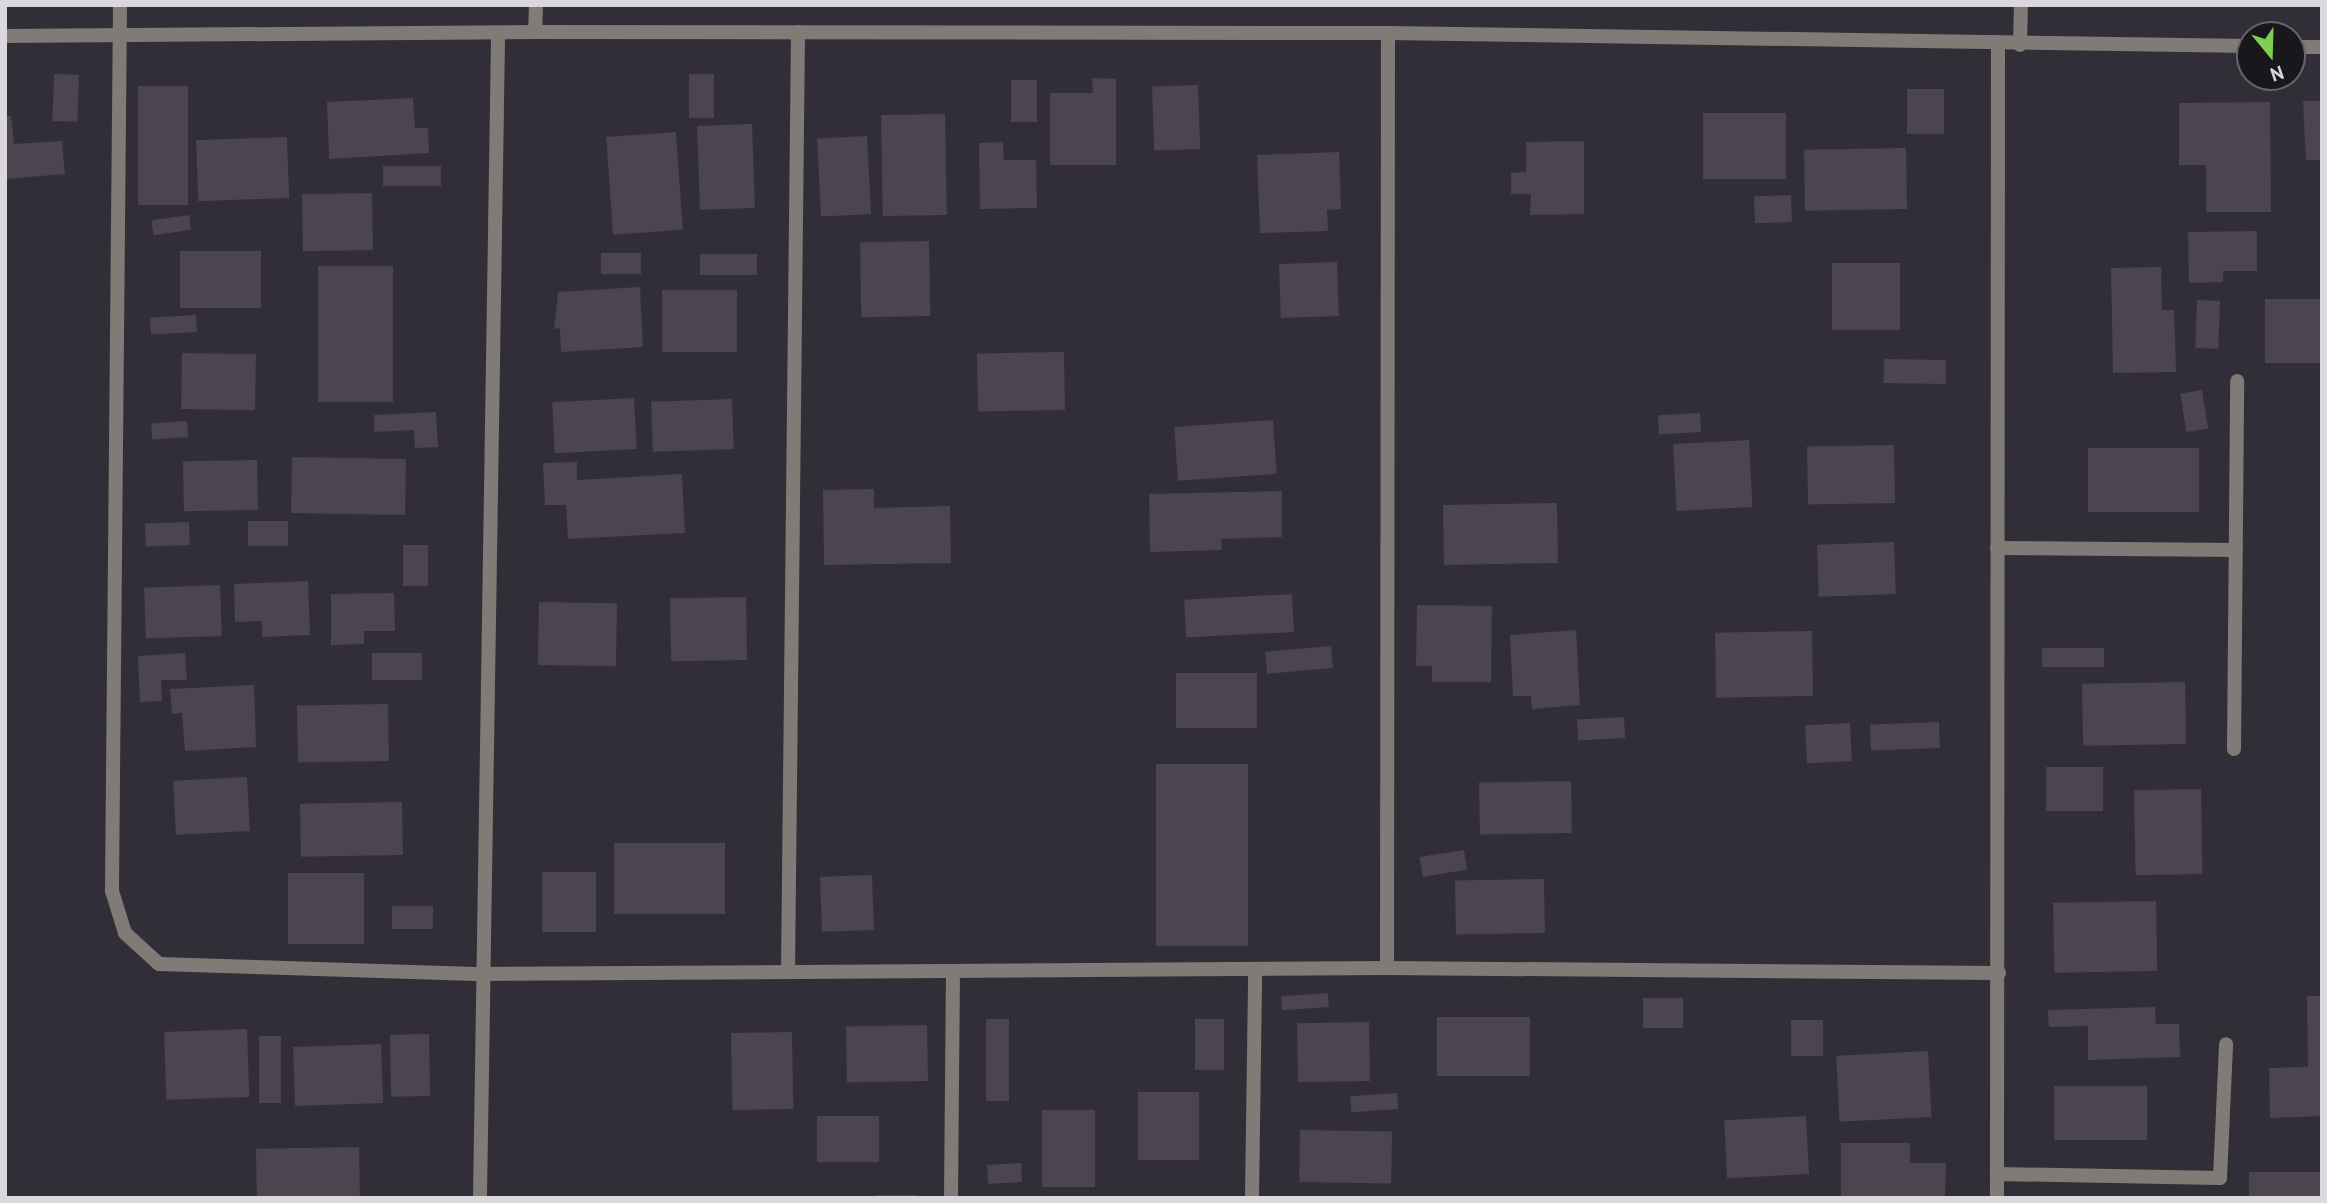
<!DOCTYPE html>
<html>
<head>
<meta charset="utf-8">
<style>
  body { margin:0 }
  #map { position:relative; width:2327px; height:1203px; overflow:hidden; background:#322e37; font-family:"PT Sans",sans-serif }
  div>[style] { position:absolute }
  .building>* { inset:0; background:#4a454f; transform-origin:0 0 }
  .service>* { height:14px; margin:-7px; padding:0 7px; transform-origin:7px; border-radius:7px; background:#7f7c77 }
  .minor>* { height:14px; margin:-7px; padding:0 7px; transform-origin:7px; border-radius:7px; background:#7f7c77 }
  .tertiary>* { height:14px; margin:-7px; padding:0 7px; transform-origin:7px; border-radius:7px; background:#7f7c77 }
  span { translate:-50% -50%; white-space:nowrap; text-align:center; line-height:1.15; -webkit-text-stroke:7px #19171b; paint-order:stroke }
  .frame { position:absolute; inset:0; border:7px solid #dad8de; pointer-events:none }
  .north { position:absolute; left:2236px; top:21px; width:70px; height:70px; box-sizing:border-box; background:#19171b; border:2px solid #666469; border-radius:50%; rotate:161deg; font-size:19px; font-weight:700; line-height:28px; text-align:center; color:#dad8de }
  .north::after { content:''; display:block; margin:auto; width:24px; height:32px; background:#7ed053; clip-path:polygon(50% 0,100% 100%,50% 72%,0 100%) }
</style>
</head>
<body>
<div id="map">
  <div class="building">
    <div style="left:54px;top:74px;width:25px;height:47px;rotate:2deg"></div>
    <div style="left:689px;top:74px;width:25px;height:44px"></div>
    <div style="clip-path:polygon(1092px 78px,1116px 79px,1116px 165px,1050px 165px,1050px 93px,1093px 93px)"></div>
    <div style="left:1011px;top:80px;width:26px;height:42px"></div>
    <div style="left:1198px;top:85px;width:64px;height:46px;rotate:88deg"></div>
    <div style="left:138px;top:86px;width:50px;height:119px"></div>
    <div style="left:1944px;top:89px;width:45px;height:37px;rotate:90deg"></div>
    <div style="clip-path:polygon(413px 98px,415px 128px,428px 128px,429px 153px,329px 159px,327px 102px)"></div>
    <div style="clip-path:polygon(2303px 101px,2322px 101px,2322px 160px,2306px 160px)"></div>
    <div style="clip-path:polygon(2270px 102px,2271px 212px,2206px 212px,2206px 165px,2179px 165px,2179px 103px)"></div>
    <div style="left:1703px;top:113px;width:83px;height:66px"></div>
    <div style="left:945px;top:114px;width:101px;height:64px;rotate:89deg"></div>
    <div style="clip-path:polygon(5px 116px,11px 116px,14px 144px,62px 141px,65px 174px,5px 179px)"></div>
    <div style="left:752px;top:124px;width:84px;height:55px;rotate:88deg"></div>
    <div style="left:676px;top:132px;width:98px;height:70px;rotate:86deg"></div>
    <div style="left:867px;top:136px;width:78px;height:50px;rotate:87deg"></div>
    <div style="left:287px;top:137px;width:61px;height:91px;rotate:88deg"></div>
    <div style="clip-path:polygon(1584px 141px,1584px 214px,1530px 215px,1531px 194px,1511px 194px,1511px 173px,1526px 172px,1526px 142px)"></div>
    <div style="clip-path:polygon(1003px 142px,1004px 160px,1036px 160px,1037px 208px,980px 209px,979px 143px)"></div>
    <div style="left:1906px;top:148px;width:61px;height:102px;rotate:89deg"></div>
    <div style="clip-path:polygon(1339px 152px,1341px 209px,1327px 210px,1328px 231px,1260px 233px,1257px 155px)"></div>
    <div style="left:441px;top:166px;width:20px;height:58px;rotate:90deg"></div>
    <div style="left:372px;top:193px;width:57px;height:70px;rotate:89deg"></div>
    <div style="left:1791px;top:195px;width:27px;height:37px;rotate:88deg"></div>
    <div style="left:189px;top:215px;width:15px;height:38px;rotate:82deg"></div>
    <div style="clip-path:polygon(2257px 231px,2257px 271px,2223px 271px,2223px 282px,2189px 283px,2188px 232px)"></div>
    <div style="left:929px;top:241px;width:75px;height:69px;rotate:89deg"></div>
    <div style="left:261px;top:251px;width:57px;height:81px;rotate:90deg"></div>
    <div style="left:641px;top:253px;width:21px;height:40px;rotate:90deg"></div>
    <div style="left:757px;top:254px;width:21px;height:57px;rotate:90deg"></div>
    <div style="left:1337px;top:262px;width:54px;height:58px;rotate:88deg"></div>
    <div style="left:1832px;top:263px;width:68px;height:67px"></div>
    <div style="left:393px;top:266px;width:136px;height:75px;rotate:90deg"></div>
    <div style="clip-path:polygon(2161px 267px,2162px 310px,2174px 310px,2176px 372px,2113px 373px,2111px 268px)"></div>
    <div style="clip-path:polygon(640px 287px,643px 347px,561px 352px,560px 328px,554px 329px,558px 292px)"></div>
    <div style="left:662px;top:290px;width:75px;height:62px"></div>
    <div style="left:2265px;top:299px;width:57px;height:64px"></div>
    <div style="left:2197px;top:300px;width:23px;height:48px;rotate:2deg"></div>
    <div style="left:196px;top:315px;width:17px;height:46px;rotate:87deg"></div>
    <div style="left:1064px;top:352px;width:58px;height:87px;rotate:89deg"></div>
    <div style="left:182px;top:353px;width:74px;height:56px;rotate:1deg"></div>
    <div style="left:1884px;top:359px;width:62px;height:24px;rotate:1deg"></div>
    <div style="left:2202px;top:390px;width:39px;height:22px;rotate:81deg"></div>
    <div style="left:634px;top:398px;width:51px;height:82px;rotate:87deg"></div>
    <div style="left:732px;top:399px;width:50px;height:81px;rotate:88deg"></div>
    <div style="clip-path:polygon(436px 412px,438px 447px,415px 448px,414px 430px,374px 432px,374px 415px)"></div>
    <div style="left:1700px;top:413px;width:19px;height:42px;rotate:87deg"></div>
    <div style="left:1273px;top:420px;width:54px;height:99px;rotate:86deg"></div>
    <div style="left:187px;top:421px;width:16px;height:36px;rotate:86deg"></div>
    <div style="left:1749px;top:440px;width:67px;height:76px;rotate:87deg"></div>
    <div style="left:1894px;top:445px;width:58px;height:87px;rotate:89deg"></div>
    <div style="left:2088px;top:448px;width:111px;height:64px"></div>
    <div style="left:292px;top:457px;width:114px;height:56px;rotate:1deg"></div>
    <div style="left:257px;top:460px;width:50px;height:74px;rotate:89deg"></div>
    <div style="clip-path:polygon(577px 462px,577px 480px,682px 474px,685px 533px,568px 539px,566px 505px,545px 505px,543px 463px)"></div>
    <div style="clip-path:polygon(874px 489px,874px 508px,950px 506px,951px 563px,824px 565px,823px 490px)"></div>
    <div style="clip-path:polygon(1282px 491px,1282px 537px,1221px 539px,1222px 550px,1150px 552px,1149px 494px)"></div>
    <div style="left:1557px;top:503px;width:60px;height:114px;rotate:89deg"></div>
    <div style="left:288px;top:521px;width:25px;height:40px;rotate:90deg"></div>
    <div style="left:189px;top:522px;width:23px;height:44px;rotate:88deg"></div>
    <div style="left:1894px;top:542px;width:52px;height:77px;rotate:88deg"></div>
    <div style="left:428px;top:545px;width:41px;height:25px;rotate:90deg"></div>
    <div style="clip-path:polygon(308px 581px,310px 635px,262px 637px,262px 621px,235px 622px,234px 584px)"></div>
    <div style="left:220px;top:585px;width:51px;height:76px;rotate:88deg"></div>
    <div style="clip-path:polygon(394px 593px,395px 631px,364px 631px,364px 644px,331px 645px,331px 594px)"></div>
    <div style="left:1292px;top:594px;width:38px;height:108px;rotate:87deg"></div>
    <div style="left:746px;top:597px;width:63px;height:76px;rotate:89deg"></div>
    <div style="left:539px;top:602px;width:78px;height:63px;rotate:1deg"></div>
    <div style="clip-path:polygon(1417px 605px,1492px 606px,1491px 682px,1432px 682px,1432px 666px,1416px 666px)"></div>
    <div style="clip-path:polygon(1576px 630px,1580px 705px,1532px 709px,1531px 696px,1513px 696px,1510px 635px)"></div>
    <div style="left:1812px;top:631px;width:65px;height:97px;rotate:89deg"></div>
    <div style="left:1331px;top:646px;width:22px;height:66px;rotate:85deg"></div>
    <div style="left:2042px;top:648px;width:62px;height:19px"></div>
    <div style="clip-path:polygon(185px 653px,187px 680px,161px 680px,162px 701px,140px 702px,138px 656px)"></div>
    <div style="left:422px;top:653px;width:27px;height:50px;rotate:90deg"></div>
    <div style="left:1257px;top:673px;width:55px;height:81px;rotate:90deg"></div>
    <div style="left:2185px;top:682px;width:62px;height:103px;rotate:89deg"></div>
    <div style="clip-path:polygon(254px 685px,256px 747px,185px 751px,182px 713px,172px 714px,170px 689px)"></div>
    <div style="left:388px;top:704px;width:57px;height:91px;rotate:89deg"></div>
    <div style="left:1624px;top:717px;width:21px;height:47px;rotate:87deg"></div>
    <div style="left:1939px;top:722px;width:26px;height:69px;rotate:88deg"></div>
    <div style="left:1850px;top:723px;width:38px;height:45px;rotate:87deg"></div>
    <div style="left:1156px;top:764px;width:92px;height:182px"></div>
    <div style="left:2046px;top:767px;width:57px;height:44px"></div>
    <div style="left:247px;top:777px;width:54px;height:74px;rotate:87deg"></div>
    <div style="left:1571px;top:781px;width:52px;height:92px;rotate:89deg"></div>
    <div style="left:2201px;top:789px;width:85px;height:67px;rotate:89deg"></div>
    <div style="left:402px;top:802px;width:53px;height:102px;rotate:89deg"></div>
    <div style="left:614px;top:843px;width:111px;height:71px"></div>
    <div style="left:1464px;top:850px;width:20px;height:45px;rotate:81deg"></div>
    <div style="left:596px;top:872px;width:60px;height:54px;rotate:90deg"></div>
    <div style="left:288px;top:873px;width:76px;height:71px"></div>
    <div style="left:872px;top:875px;width:55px;height:52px;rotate:88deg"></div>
    <div style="left:1544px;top:879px;width:54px;height:89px;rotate:89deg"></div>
    <div style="left:2156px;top:901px;width:70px;height:103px;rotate:89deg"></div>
    <div style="left:392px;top:906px;width:41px;height:23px"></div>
    <div style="left:1328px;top:993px;width:14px;height:47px;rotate:86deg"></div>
    <div style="clip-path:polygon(2307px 996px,2322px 996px,2322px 1116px,2270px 1118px,2269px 1068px,2308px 1067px)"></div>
    <div style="left:1683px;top:998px;width:30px;height:40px;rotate:90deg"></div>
    <div style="clip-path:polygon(2155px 1007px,2156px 1024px,2179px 1024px,2180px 1057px,2088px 1060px,2088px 1026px,2049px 1027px,2048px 1010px)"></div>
    <div style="left:1437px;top:1017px;width:93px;height:59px"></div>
    <div style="left:986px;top:1019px;width:23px;height:82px"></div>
    <div style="left:1195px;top:1019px;width:29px;height:51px"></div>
    <div style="left:1791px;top:1020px;width:32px;height:36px"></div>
    <div style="left:1369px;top:1022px;width:59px;height:72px;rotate:89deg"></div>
    <div style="left:927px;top:1025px;width:56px;height:81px;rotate:89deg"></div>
    <div style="left:247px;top:1029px;width:68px;height:83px;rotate:88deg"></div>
    <div style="left:792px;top:1032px;width:77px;height:61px;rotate:89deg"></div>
    <div style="left:429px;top:1034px;width:62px;height:39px;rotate:89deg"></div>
    <div style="left:259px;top:1036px;width:22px;height:67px"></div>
    <div style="left:381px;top:1044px;width:59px;height:88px;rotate:88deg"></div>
    <div style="left:1928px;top:1051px;width:66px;height:92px;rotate:87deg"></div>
    <div style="left:2054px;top:1086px;width:93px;height:54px"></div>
    <div style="left:1138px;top:1092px;width:61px;height:68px"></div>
    <div style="left:1397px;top:1093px;width:16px;height:47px;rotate:86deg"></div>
    <div style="left:1042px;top:1110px;width:53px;height:77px"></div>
    <div style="left:879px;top:1116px;width:46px;height:62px;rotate:90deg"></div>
    <div style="left:1806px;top:1116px;width:58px;height:82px;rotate:87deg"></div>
    <div style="left:1300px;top:1130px;width:92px;height:52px;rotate:1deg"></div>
    <div style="clip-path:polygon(1841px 1143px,1910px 1143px,1910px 1163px,1946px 1163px,1945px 1198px,1841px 1198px)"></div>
    <div style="left:359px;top:1147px;width:51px;height:103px;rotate:89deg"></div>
    <div style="left:1021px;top:1163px;width:19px;height:34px;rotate:87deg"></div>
    <div style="left:2322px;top:1172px;width:26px;height:73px;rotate:90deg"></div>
    <div style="left:876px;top:1195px;width:42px;height:3px"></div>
  </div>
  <div class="service">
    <div style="left:1997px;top:548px;width:239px;rotate:0.5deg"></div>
    <div style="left:2234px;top:749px;width:368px;rotate:-89.5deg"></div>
    <div style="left:1997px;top:1174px;width:223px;rotate:1deg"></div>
    <div style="left:2220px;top:1178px;width:134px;rotate:-87.4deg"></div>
  </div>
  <div class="minor">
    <div style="left:120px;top:5px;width:886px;rotate:90.52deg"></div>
    <div style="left:112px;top:891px;width:44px;rotate:72.8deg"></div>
    <div style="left:125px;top:933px;width:46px;rotate:42.4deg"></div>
    <div style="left:159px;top:964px;width:324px;rotate:1.8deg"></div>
    <div style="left:483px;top:974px;width:904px;rotate:-0.38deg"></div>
    <div style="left:1387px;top:968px;width:612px;rotate:0.47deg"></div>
    <div style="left:5px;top:36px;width:530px;rotate:-0.43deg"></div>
    <div style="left:2020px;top:45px;width:40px;rotate:-88.6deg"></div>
    <div style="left:1387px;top:968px;width:935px;rotate:-89.94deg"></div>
    <div style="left:788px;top:972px;width:940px;rotate:-89.39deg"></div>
    <div style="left:480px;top:1198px;width:1163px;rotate:-89.11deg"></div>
    <div style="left:951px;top:1198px;width:227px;rotate:-89.5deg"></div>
    <div style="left:1252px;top:1198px;width:229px;rotate:-89.2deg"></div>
    <div style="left:1997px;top:1198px;width:1156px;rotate:-89.95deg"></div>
  </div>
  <div class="tertiary">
    <div style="left:536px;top:5px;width:27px;rotate:92deg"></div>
    <div style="left:535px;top:32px;width:853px;rotate:0.07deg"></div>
    <div style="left:1388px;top:33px;width:862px;rotate:0.86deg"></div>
    <div style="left:2292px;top:47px;width:30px"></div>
  </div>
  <div class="frame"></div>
  <div class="north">N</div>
</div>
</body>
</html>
